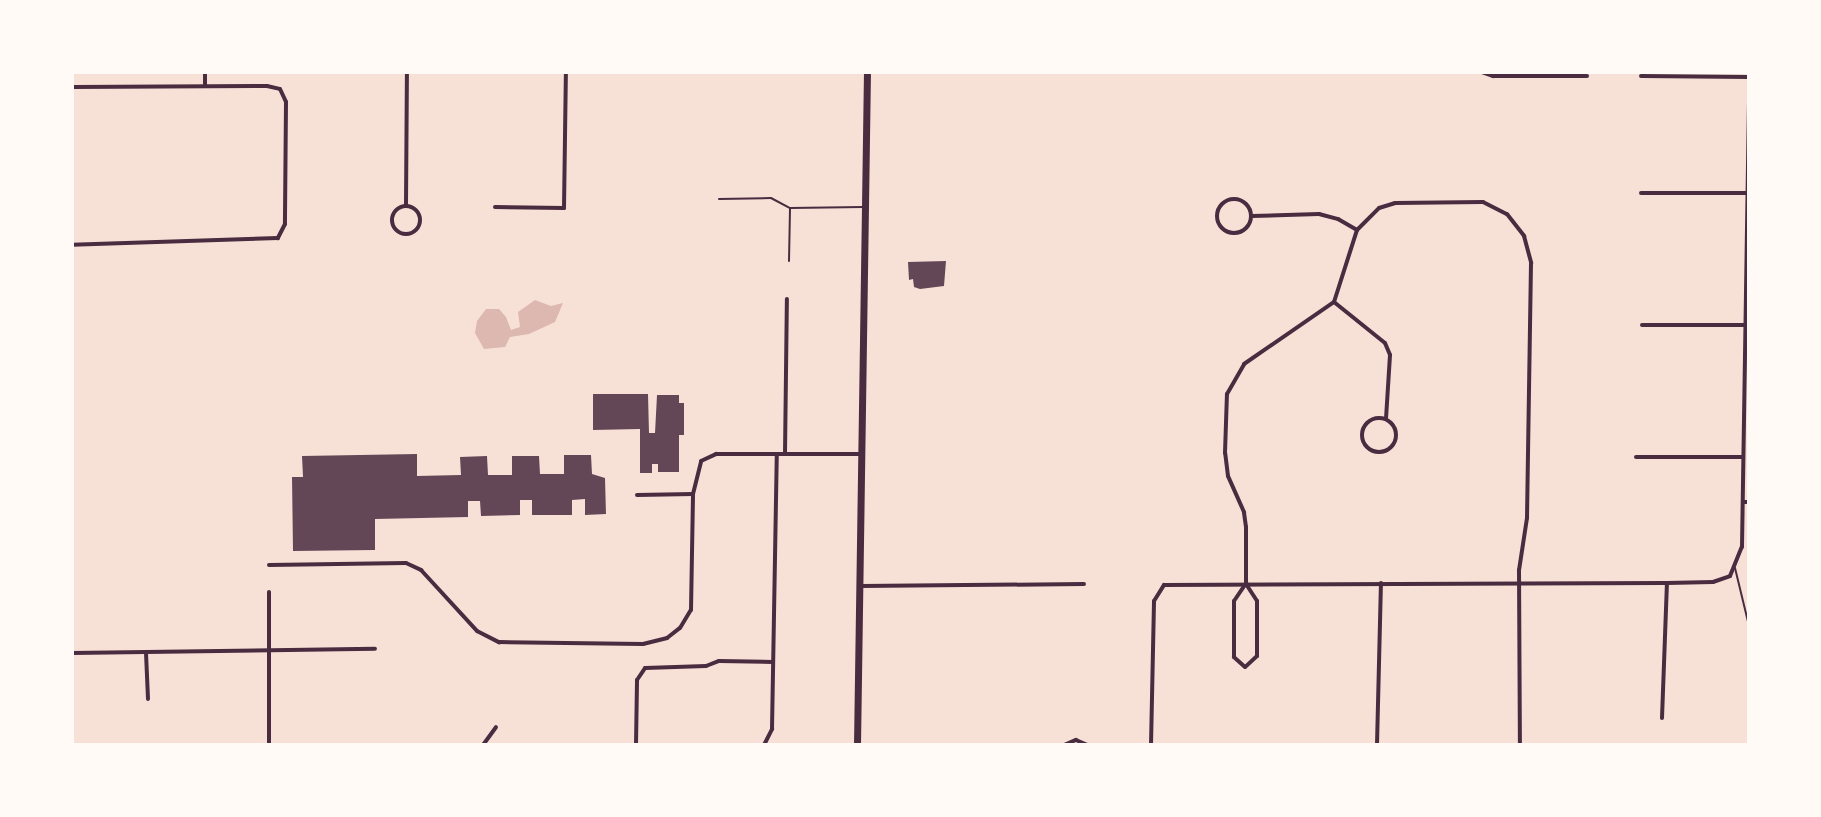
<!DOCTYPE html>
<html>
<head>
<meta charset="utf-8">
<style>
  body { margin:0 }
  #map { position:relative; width:1821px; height:817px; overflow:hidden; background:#f7e1d7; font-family:"Libre Baskerville",serif }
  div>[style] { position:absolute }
  .water>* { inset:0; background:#dcb8b0 }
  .building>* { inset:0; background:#644757 }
  .service>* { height:2px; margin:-1px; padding:0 1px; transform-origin:1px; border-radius:1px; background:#4a2c40 }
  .minor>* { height:4px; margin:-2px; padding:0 2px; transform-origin:2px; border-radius:2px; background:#4a2c40 }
  .minor>.ring { margin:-2px; padding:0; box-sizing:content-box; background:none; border:4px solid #4a2c40; border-radius:50% }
  .primary>* { height:7px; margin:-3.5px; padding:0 3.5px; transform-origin:3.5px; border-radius:3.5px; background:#4a2c40 }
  span { translate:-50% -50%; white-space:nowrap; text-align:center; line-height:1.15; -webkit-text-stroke:6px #fffaf5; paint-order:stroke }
  .frame { position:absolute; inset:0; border:74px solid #fffaf5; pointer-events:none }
</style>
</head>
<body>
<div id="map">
  <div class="water">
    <div style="clip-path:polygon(535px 300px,551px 306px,563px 303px,555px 322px,529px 334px,510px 337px,505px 347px,484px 349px,475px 333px,477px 321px,486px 309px,499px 309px,506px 317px,511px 330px,520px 327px,518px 312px)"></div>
  </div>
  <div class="building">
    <div style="clip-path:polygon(946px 261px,944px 286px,920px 289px,914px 287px,913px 279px,909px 280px,908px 262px)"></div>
    <div style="clip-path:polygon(593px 394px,648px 394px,649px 433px,655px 433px,657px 395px,679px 395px,679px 403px,684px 403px,684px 435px,679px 435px,679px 472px,658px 472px,658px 464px,652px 464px,652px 473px,640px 473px,640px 429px,593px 430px)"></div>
    <div style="clip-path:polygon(417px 454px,417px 476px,461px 475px,460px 457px,487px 456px,488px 475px,512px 475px,512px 456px,539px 456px,540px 474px,564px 474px,564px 455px,591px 455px,592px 474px,605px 478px,606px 514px,585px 515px,585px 499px,572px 500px,572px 515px,532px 515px,532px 500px,520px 500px,520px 515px,481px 516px,480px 501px,468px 501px,468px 517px,375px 519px,375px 550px,293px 551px,292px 477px,303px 477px,302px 456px)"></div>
  </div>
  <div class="service">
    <div style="left:719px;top:199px;width:52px;rotate:-1.1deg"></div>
    <div style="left:771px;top:198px;width:21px;rotate:28deg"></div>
    <div style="left:790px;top:208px;width:73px;rotate:-0.8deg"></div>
    <div style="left:789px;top:261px;width:53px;rotate:-88.9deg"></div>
    <div style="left:1735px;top:568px;width:60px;rotate:76.4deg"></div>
  </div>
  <div class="minor">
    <div style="left:1482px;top:72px;width:12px;rotate:20deg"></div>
    <div style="left:1493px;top:76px;width:94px"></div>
    <div style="left:1641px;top:76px;width:108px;rotate:0.5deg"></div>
    <div style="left:205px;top:86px;width:14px;rotate:-90deg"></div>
    <div style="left:72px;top:87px;width:195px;rotate:-0.3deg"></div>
    <div style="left:267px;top:86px;width:13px;rotate:13deg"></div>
    <div style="left:280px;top:89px;width:14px;rotate:65deg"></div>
    <div style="left:286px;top:102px;width:122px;rotate:90.5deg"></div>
    <div style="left:285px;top:224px;width:16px;rotate:117deg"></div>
    <div style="left:278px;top:238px;width:206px;rotate:178.1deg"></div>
    <div style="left:1641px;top:193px;width:107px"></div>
    <div class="ring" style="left:1217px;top:199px;width:30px;height:30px"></div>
    <div style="left:406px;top:205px;width:133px;rotate:-89.6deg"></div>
    <div class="ring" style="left:392px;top:206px;width:24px;height:24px"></div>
    <div style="left:495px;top:207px;width:69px;rotate:0.8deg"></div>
    <div style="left:564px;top:208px;width:136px;rotate:-89.2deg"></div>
    <div style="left:1252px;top:216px;width:67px;rotate:-1.7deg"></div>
    <div style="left:1319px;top:214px;width:20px;rotate:15deg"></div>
    <div style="left:1338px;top:219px;width:22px;rotate:30deg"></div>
    <div style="left:1357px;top:230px;width:31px;rotate:-45deg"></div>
    <div style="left:1379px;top:208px;width:17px;rotate:-17deg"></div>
    <div style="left:1395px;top:203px;width:88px;rotate:-0.7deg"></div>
    <div style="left:1483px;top:202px;width:27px;rotate:27deg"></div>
    <div style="left:1507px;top:214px;width:28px;rotate:52deg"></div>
    <div style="left:1524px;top:236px;width:28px;rotate:75deg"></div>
    <div style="left:1531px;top:263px;width:255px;rotate:90.9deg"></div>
    <div style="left:1527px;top:518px;width:53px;rotate:98.7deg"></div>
    <div style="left:1519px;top:570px;width:175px;rotate:89.7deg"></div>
    <div style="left:1334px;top:302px;width:65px;rotate:38.8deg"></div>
    <div style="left:1385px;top:343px;width:13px;rotate:67deg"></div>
    <div style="left:1390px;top:355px;width:64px;rotate:93.6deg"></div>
    <div style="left:1642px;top:325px;width:103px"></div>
    <div class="ring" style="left:1362px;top:418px;width:30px;height:30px"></div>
    <div style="left:785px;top:454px;width:155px;rotate:-89.3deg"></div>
    <div style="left:1636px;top:457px;width:107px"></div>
    <div style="left:637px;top:495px;width:56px;rotate:-1deg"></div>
    <div style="left:693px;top:494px;width:34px;rotate:-76deg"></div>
    <div style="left:701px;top:461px;width:17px;rotate:-25deg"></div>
    <div style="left:716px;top:454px;width:144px"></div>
    <div style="left:1743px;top:502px;width:6px"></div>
    <div style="left:269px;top:565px;width:137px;rotate:-0.8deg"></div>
    <div style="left:406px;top:563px;width:17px;rotate:25deg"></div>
    <div style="left:421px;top:570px;width:83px;rotate:47.4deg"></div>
    <div style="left:477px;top:631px;width:25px;rotate:27deg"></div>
    <div style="left:499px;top:642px;width:144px;rotate:0.8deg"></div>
    <div style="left:643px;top:644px;width:25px;rotate:-14deg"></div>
    <div style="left:667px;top:638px;width:16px;rotate:-38deg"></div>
    <div style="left:680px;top:628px;width:21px;rotate:-59deg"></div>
    <div style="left:691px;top:610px;width:116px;rotate:-89deg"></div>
    <div style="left:1246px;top:584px;width:20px;rotate:57deg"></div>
    <div style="left:1257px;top:601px;width:55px;rotate:90deg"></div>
    <div style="left:1257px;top:656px;width:16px;rotate:137deg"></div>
    <div style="left:1245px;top:667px;width:15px;rotate:-138deg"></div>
    <div style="left:1234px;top:657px;width:56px;rotate:-90deg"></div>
    <div style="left:1234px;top:601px;width:22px;rotate:-56deg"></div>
    <div style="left:1246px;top:583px;width:56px;rotate:-90deg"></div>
    <div style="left:1246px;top:527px;width:15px;rotate:-98deg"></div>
    <div style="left:1244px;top:512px;width:39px;rotate:-114deg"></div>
    <div style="left:1228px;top:476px;width:23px;rotate:-97deg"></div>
    <div style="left:1225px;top:453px;width:59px;rotate:-88.1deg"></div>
    <div style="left:1227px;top:394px;width:34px;rotate:-60deg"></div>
    <div style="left:1244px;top:364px;width:109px;rotate:-34.6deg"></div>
    <div style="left:1334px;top:302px;width:76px;rotate:-72.3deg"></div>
    <div style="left:860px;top:586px;width:224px;rotate:-0.5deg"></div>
    <div style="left:72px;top:653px;width:303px;rotate:-0.8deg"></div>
    <div style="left:146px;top:653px;width:46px;rotate:87.5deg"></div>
    <div style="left:1662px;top:718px;width:135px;rotate:-87.9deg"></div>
    <div style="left:269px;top:745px;width:153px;rotate:-90deg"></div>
    <div style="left:483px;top:745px;width:22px;rotate:-54deg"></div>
    <div style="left:636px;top:745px;width:65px;rotate:-89.1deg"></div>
    <div style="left:637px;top:680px;width:14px;rotate:-56deg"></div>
    <div style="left:645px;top:668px;width:61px;rotate:-1.9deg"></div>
    <div style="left:706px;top:666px;width:14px;rotate:-21deg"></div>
    <div style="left:719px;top:661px;width:54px;rotate:1.1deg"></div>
    <div style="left:764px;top:745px;width:18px;rotate:-63deg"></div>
    <div style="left:772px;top:729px;width:275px;rotate:-89deg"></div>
    <div style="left:1064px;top:745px;width:13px;rotate:-23deg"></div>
    <div style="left:1076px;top:740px;width:12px;rotate:24deg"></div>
    <div style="left:1151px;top:745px;width:144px;rotate:-88.8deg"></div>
    <div style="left:1154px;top:601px;width:19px;rotate:-58deg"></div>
    <div style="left:1164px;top:585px;width:503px;rotate:-0.23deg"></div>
    <div style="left:1667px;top:583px;width:46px;rotate:-1.2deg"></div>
    <div style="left:1713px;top:582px;width:18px;rotate:-19deg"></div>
    <div style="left:1730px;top:576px;width:31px;rotate:-68deg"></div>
    <div style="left:1742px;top:547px;width:453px;rotate:-89.1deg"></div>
    <div style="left:1377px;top:745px;width:162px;rotate:-88.6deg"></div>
  </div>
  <div class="primary">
    <div style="left:857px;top:745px;width:673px;rotate:-89.15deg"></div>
  </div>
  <div class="frame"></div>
</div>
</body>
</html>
